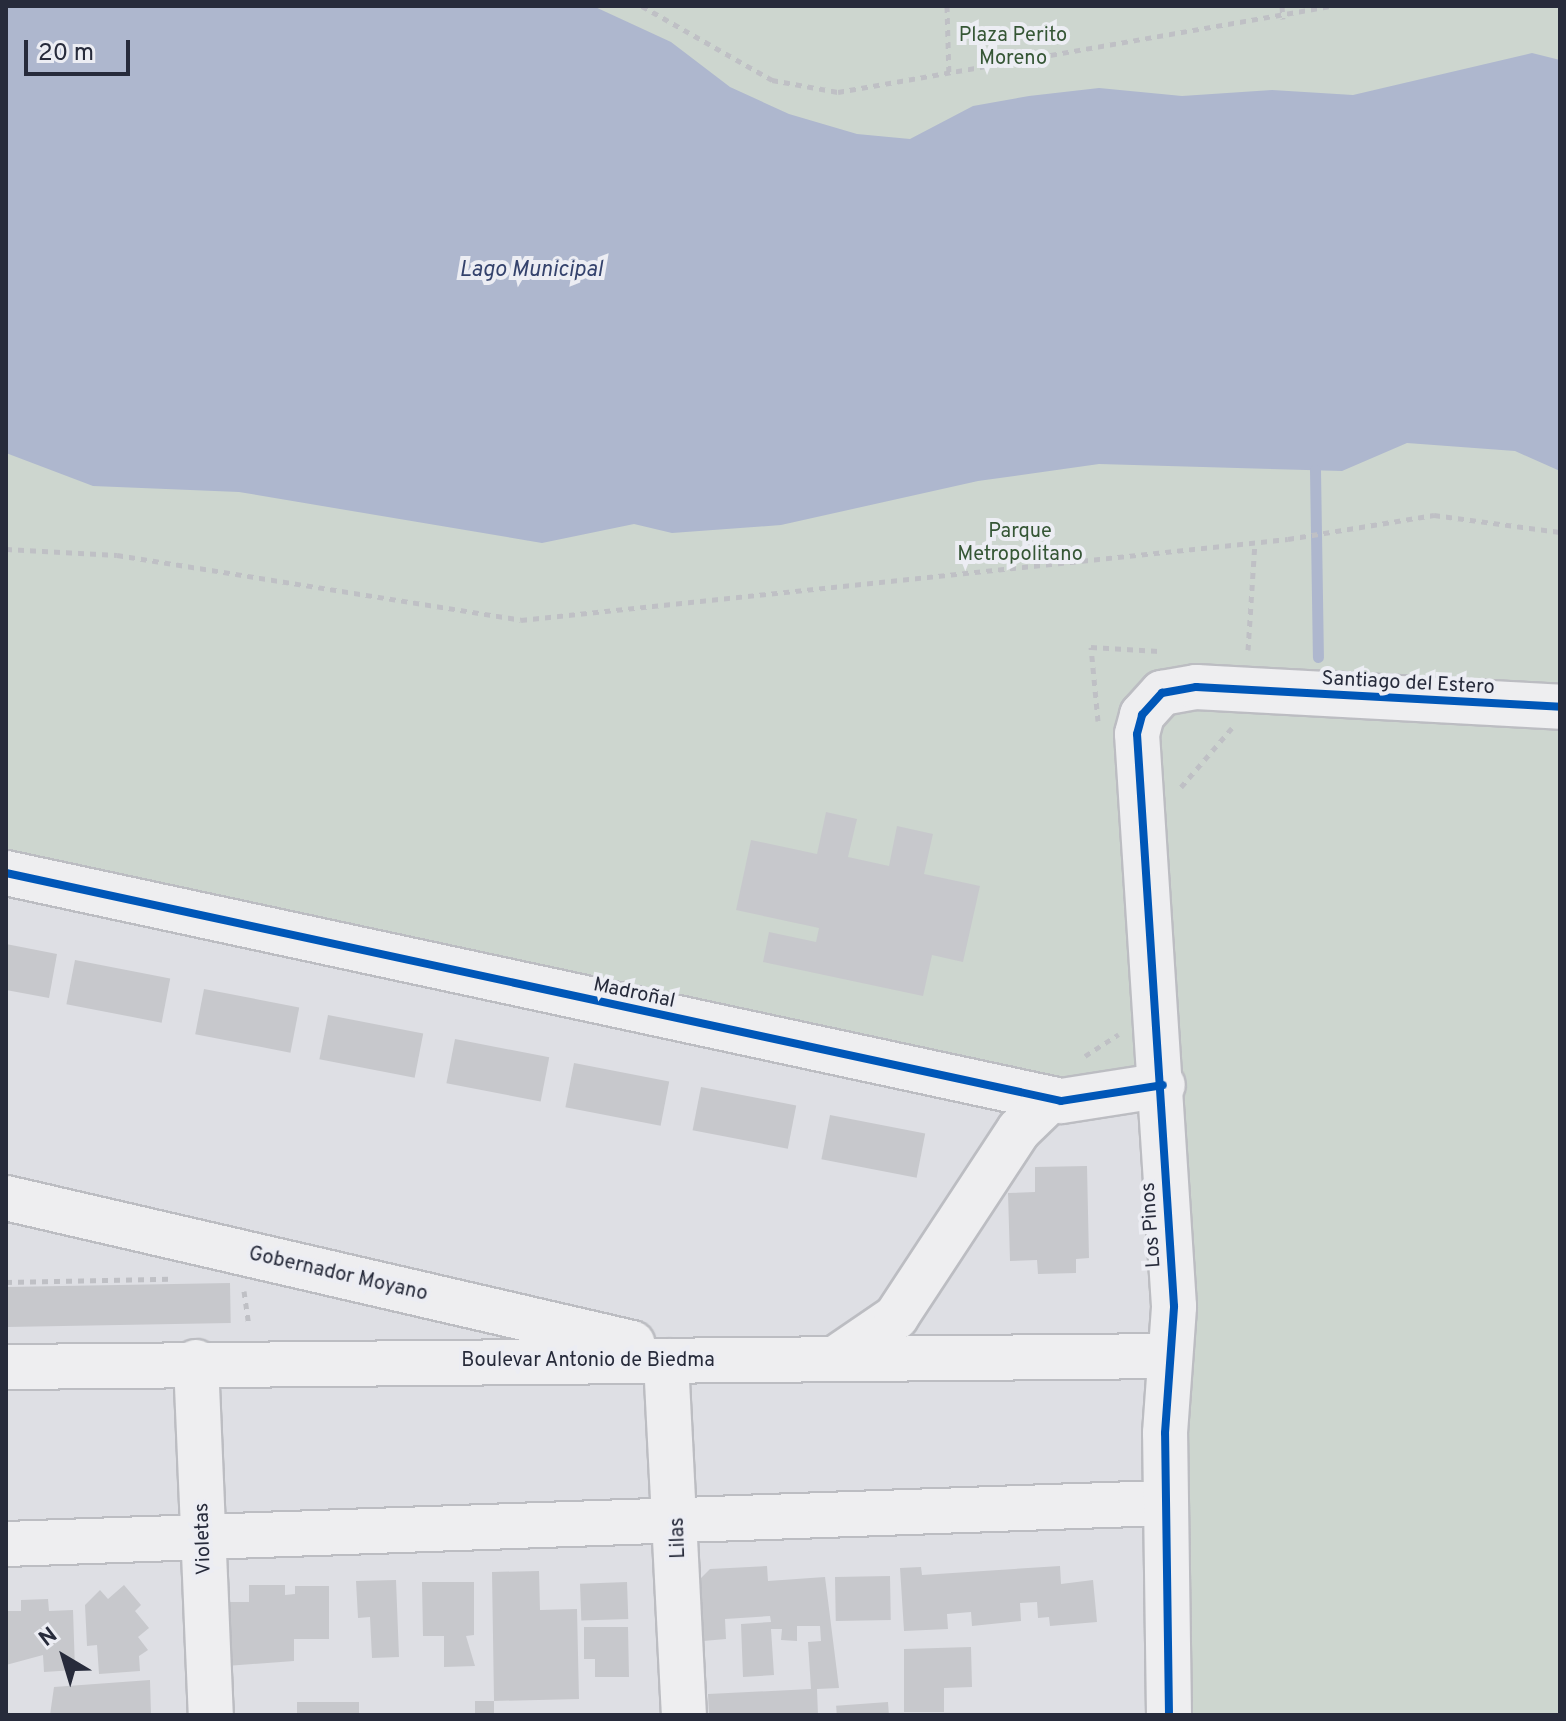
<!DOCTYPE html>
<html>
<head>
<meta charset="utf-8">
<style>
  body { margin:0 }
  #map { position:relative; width:1566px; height:1721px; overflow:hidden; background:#dedfe4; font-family:Overpass,sans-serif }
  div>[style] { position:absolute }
  .green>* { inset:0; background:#cdd6cf }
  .water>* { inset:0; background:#aeb7ce }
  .stream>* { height:11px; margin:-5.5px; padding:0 5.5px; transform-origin:5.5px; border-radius:5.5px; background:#aeb7ce }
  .building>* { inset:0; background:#c7c8cc; transform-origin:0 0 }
  .path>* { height:5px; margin-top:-2.5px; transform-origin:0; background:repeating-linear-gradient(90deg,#bfc0c5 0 6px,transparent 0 12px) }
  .roads { filter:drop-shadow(2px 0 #bcbdc2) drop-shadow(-2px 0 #bcbdc2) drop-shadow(0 2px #bcbdc2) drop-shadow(0 -2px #bcbdc2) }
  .minor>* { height:44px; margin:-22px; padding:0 22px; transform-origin:22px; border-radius:22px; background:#eeeef0 }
  .cycleway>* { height:8px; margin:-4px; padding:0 4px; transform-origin:4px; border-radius:4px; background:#0057b8 }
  span { translate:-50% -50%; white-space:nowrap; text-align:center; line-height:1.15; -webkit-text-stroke:8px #ecedf3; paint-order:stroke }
  .park-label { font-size:20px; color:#355635 }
  .street-label { font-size:20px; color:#272b3b }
  .water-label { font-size:22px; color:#34426c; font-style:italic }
  .frame { position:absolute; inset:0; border:8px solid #272b3b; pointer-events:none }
  .north { position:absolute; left:24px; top:1617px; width:80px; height:80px; -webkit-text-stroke:6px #ecedf3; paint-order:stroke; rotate:322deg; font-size:22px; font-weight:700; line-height:32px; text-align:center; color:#272b3b }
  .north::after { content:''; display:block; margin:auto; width:28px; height:36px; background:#272b3b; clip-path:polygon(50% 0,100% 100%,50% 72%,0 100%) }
  .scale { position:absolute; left:24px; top:40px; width:106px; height:36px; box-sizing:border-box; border:4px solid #272b3b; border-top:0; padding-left:10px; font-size:24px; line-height:28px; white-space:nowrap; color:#272b3b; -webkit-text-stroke:6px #ecedf3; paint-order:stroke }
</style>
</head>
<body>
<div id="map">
  <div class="green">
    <div style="clip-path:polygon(6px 6px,1560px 6px,1560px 1715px,1169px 1715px,1162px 1112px,1061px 1101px,6px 873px)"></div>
  </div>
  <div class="water">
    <div style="clip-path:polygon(6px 6px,593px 6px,671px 42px,730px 87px,789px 114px,857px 134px,910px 139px,973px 106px,1029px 96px,1099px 88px,1182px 96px,1272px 90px,1353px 95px,1532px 53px,1560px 60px,1560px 471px,1515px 451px,1407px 443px,1342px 471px,1099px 464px,978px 481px,781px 525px,672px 533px,634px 524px,542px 543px,239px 492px,93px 486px,6px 453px)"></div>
  </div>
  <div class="stream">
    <div style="left:1315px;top:470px;width:187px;rotate:89.1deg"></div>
  </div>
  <div class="building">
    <div style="clip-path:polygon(826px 812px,857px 819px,848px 857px,889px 866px,897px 826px,933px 834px,924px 874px,980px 886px,963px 962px,932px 955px,923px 996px,763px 962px,769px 932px,816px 942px,819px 928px,736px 910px,751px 840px,817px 854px)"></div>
    <div style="clip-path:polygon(6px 944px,57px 954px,49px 998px,6px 990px)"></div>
    <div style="left:75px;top:960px;width:97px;height:45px;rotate:11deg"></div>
    <div style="left:204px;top:989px;width:97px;height:46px;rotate:11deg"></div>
    <div style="left:328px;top:1015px;width:97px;height:45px;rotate:11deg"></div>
    <div style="left:455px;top:1039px;width:96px;height:45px;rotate:11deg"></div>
    <div style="left:574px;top:1063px;width:97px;height:45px;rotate:11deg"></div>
    <div style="left:701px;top:1087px;width:97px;height:44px;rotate:11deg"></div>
    <div style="left:830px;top:1115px;width:97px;height:45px;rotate:11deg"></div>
    <div style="clip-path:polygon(1087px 1166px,1089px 1258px,1076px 1259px,1076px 1273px,1038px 1274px,1037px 1260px,1010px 1261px,1008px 1193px,1035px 1192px,1035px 1167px)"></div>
    <div style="left:230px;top:1283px;width:40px;height:224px;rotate:89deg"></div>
    <div style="clip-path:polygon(767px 1566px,768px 1581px,825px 1577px,839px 1688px,817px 1689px,818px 1715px,709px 1715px,708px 1694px,811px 1689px,808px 1642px,821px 1641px,820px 1626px,797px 1626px,797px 1641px,781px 1640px,782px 1629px,771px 1629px,774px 1675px,743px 1677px,741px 1624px,771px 1622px,770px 1616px,725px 1619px,726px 1639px,703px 1641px,700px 1579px,710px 1569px)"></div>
    <div style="clip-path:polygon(1060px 1566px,1061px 1584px,1093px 1580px,1097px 1622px,1050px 1626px,1049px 1617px,1038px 1618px,1037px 1602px,1020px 1603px,1021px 1621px,972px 1626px,971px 1612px,947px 1614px,948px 1629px,904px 1631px,900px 1568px,921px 1567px,922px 1575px)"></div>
    <div style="clip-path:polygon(539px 1571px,540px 1610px,577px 1609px,579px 1699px,494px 1701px,494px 1715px,475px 1715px,475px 1701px,494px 1701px,492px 1572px)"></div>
    <div style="left:890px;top:1576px;width:44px;height:55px;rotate:89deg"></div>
    <div style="clip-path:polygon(396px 1580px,399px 1657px,372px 1658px,370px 1617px,358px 1618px,356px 1581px)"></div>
    <div style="clip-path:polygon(422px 1582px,474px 1582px,474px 1635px,466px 1636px,475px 1666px,444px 1667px,444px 1636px,423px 1636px)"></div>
    <div style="left:627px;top:1582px;width:37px;height:47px;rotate:88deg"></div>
    <div style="clip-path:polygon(124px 1585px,141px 1605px,135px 1611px,149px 1628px,138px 1637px,148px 1650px,139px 1656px,140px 1671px,99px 1674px,97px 1645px,87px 1646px,85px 1605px,100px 1590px,108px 1599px)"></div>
    <div style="clip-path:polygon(249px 1585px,285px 1585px,285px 1595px,295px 1594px,295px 1586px,329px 1586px,329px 1639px,294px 1639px,294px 1661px,226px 1666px,226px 1602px,249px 1602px)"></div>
    <div style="clip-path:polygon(48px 1599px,49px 1611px,73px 1610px,75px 1670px,44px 1672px,43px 1655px,6px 1665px,6px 1611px,21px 1611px,21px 1600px)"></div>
    <div style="clip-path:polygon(584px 1627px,628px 1627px,629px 1677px,595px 1677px,595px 1659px,584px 1659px)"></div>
    <div style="clip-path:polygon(971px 1647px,972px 1687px,944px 1688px,944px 1712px,904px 1712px,904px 1649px)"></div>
    <div style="clip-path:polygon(150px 1680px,151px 1714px,50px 1715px,54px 1687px)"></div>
    <div style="left:359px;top:1702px;width:13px;height:62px;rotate:90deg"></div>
    <div style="left:888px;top:1702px;width:13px;height:52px;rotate:86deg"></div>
  </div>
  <div class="path">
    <div style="left:642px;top:6px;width:150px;rotate:29.6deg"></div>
    <div style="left:772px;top:80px;width:67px;rotate:10.3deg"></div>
    <div style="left:838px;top:92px;width:498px;rotate:-9.9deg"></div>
    <div style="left:947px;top:6px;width:71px;rotate:88.4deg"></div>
    <div style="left:1282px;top:6px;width:13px;rotate:86deg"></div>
    <div style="left:6px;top:549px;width:111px;rotate:3.1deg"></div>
    <div style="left:117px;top:555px;width:409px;rotate:9.1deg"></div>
    <div style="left:521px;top:620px;width:771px;rotate:-6.03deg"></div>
    <div style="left:1288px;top:539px;width:148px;rotate:-9.3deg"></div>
    <div style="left:1434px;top:515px;width:127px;rotate:7.7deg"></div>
    <div style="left:1248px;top:650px;width:107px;rotate:-86.3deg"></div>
    <div style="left:1098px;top:721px;width:74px;rotate:-95.4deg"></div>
    <div style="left:1091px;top:647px;width:68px;rotate:3.4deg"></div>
    <div style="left:1181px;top:787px;width:78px;rotate:-49.2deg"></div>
    <div style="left:1085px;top:1056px;width:40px;rotate:-32.9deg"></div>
    <div style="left:6px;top:1282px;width:163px;rotate:-1.1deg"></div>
    <div style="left:244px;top:1291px;width:34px;rotate:82deg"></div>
  </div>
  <div class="roads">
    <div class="minor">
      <div style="left:6px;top:873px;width:1079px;rotate:12.19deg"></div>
      <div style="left:1061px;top:1101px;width:103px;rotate:-8.9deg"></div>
      <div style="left:6px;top:1198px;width:643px;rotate:13.04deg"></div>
      <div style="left:836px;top:1358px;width:73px;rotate:-34.3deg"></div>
      <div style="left:896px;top:1317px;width:224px;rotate:-56.7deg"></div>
      <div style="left:1019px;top:1130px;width:45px;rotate:-44.1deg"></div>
      <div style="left:666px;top:1361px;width:354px;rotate:87.1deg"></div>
      <div style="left:196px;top:1362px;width:353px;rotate:87.6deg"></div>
      <div style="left:6px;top:1367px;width:1164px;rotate:-0.54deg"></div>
      <div style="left:6px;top:1544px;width:1159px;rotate:-2.03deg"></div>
      <div style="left:1169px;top:1715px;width:282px;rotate:-90.8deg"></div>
      <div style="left:1165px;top:1433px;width:127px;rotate:-85.9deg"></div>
      <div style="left:1174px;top:1306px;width:573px;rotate:-93.7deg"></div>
      <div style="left:1137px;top:734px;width:20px;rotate:-75deg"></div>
      <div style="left:1142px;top:715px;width:30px;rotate:-48deg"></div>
      <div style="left:1162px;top:693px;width:35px;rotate:-10deg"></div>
      <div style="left:1196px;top:687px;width:365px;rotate:3.1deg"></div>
    </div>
  </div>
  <div class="cycleway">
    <div style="left:6px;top:873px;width:1079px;rotate:12.19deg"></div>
    <div style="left:1061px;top:1101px;width:103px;rotate:-8.9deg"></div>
    <div style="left:1169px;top:1715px;width:282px;rotate:-90.8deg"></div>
    <div style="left:1165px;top:1433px;width:127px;rotate:-85.9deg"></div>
    <div style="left:1174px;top:1306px;width:573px;rotate:-93.7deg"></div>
    <div style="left:1137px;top:734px;width:20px;rotate:-75deg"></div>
    <div style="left:1142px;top:715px;width:30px;rotate:-48deg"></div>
    <div style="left:1162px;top:693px;width:35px;rotate:-10deg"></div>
    <div style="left:1196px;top:687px;width:365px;rotate:3.1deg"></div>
  </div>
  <div class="park-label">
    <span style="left:1013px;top:48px">Plaza Perito<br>Moreno</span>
    <span style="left:1020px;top:544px">Parque<br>Metropolitano</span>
  </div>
  <div class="street-label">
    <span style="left:1408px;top:684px;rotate:3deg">Santiago del Estero</span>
    <span style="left:634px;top:994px;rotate:12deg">Madroñal</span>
    <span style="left:1152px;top:1225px;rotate:-94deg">Los Pinos</span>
    <span style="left:338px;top:1275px;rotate:13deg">Gobernador Moyano</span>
    <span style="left:588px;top:1361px">Boulevar Antonio de Biedma</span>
    <span style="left:679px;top:1538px;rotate:-92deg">Lilas</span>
    <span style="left:204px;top:1539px;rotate:-92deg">Violetas</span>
  </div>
  <div class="water-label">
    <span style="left:531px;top:271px">Lago Municipal</span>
  </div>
  <div class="frame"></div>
  <div class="north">N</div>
  <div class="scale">20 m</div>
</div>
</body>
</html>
